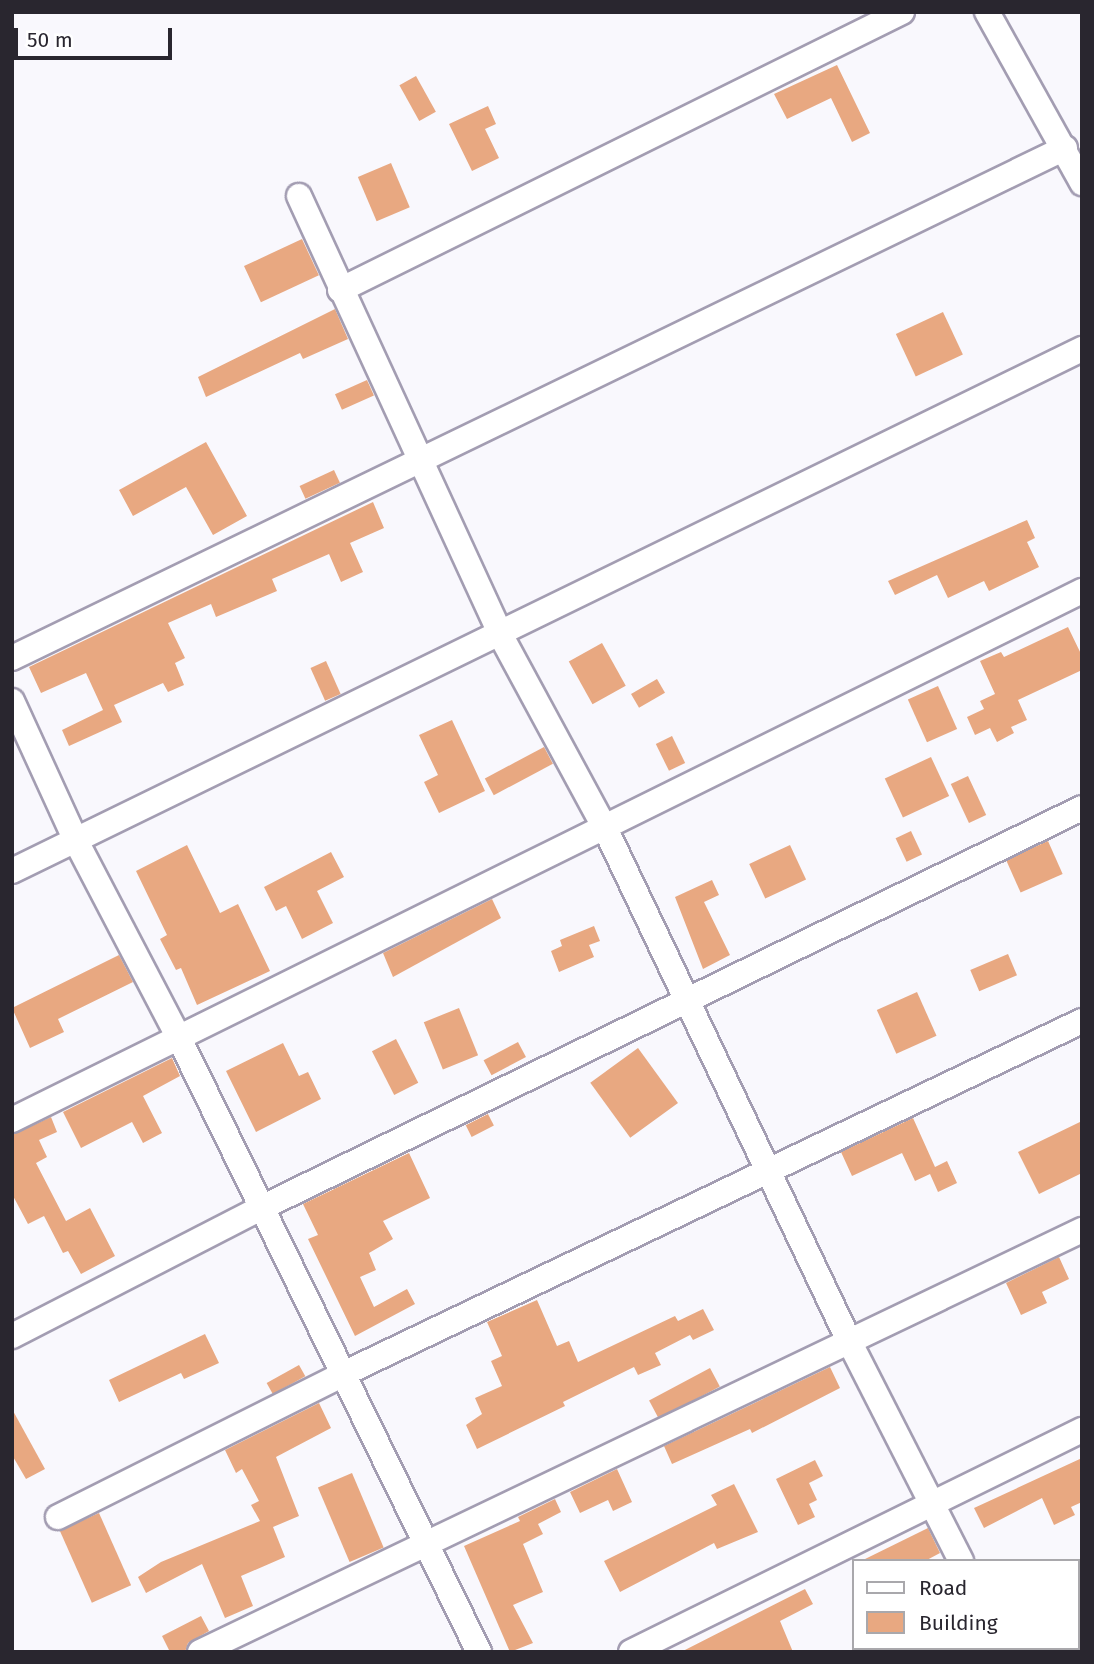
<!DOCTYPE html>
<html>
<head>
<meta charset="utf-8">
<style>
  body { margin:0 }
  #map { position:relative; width:1094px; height:1664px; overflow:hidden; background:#f9f8fd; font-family:"Fira Sans",sans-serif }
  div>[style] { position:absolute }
  .building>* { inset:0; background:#e8a881; transform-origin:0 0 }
  .roads { filter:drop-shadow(2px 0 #a39db2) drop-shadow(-2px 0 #a39db2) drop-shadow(0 2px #a39db2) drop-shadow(0 -2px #a39db2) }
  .minor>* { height:24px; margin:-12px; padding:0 12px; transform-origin:12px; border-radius:12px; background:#fff }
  span { translate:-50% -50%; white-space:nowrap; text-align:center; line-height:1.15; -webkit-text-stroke:7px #fff; paint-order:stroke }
  .frame { position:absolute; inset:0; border:14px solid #29262f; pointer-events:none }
  .legend { position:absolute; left:852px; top:1559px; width:228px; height:91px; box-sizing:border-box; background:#fff; border:2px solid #a9a8ac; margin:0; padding:9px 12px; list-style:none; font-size:21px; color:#29262f }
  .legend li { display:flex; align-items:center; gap:14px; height:35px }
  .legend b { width:35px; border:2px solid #a9a8ac }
  .scale { position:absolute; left:14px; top:28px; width:158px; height:32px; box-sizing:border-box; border:4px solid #29262f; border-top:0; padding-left:9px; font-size:21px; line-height:24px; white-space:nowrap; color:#29262f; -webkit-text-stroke:5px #fff; paint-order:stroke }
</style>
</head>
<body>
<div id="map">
  <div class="building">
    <div style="clip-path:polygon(837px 65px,870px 133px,852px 142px,831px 98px,787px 119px,774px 94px)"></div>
    <div style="left:416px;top:76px;width:41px;height:19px;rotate:61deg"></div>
    <div style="clip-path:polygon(488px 106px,496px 124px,485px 129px,499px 158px,472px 171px,449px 124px)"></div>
    <div style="left:391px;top:163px;width:48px;height:36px;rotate:67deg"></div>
    <div style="left:302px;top:239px;width:40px;height:64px;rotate:65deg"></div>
    <div style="clip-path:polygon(335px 309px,348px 339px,303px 359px,300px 353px,206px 397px,198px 377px)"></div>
    <div style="left:943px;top:312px;width:47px;height:52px;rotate:65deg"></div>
    <div style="left:367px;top:380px;width:17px;height:35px;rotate:66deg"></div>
    <div style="clip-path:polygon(206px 442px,247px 516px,213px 535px,186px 487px,133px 516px,119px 490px)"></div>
    <div style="left:334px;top:470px;width:14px;height:38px;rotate:65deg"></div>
    <div style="clip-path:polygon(373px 502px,384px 528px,350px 543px,363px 572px,341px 582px,329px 554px,272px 579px,277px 591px,216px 617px,211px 604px,168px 623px,185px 658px,175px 663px,184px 685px,168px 692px,163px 683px,114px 705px,122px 722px,69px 746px,62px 730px,103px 710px,86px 673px,41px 693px,29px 667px)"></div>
    <div style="clip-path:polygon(1027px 520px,1035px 538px,1027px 542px,1039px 567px,989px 591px,984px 581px,948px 598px,937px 575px,895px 595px,888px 581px)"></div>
    <div style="clip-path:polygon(1068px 627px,1082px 656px,1082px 670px,1018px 700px,1027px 720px,1011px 727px,1014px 733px,997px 742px,990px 728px,975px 735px,967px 717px,984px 709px,980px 701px,995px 694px,980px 661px,1001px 652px,1004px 657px)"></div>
    <div style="left:602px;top:643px;width:49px;height:38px;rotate:61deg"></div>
    <div style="left:326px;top:661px;width:36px;height:17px;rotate:66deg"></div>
    <div style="left:657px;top:679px;width:16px;height:30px;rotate:60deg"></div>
    <div style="left:938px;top:686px;width:47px;height:33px;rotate:66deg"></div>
    <div style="clip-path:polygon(452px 720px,485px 791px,439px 813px,424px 782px,438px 775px,419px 735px)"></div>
    <div style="left:672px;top:736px;width:30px;height:18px;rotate:64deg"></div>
    <div style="left:544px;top:747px;width:19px;height:67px;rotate:62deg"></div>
    <div style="left:931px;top:757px;width:43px;height:51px;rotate:65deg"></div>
    <div style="left:968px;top:776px;width:43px;height:19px;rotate:65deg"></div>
    <div style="left:911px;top:831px;width:26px;height:17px;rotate:65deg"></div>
    <div style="left:1048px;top:841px;width:36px;height:46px;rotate:66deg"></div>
    <div style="clip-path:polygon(187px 845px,220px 913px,238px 904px,270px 971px,197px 1005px,181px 968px,176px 970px,160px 939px,167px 935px,136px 871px)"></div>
    <div style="left:790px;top:845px;width:38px;height:45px;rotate:65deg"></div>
    <div style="clip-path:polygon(331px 852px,344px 877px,317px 891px,333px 923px,302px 939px,286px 906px,276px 911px,264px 887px)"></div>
    <div style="clip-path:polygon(712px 880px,719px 895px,704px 902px,730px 955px,703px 969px,675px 897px)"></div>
    <div style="clip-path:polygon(492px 899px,501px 918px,393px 977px,383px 953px)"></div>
    <div style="clip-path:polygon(594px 926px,600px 941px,589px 945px,594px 957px,559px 972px,551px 951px,562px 946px,560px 940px)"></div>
    <div style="left:1008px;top:954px;width:23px;height:41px;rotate:67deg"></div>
    <div style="clip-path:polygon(119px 955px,133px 982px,58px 1019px,64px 1032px,30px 1048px,12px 1008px)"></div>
    <div style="left:917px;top:992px;width:48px;height:44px;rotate:66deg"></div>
    <div style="left:459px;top:1008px;width:51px;height:38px;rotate:68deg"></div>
    <div style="left:396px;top:1039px;width:49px;height:27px;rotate:63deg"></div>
    <div style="left:518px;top:1042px;width:17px;height:39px;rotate:62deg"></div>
    <div style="clip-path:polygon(283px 1043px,299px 1076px,308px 1072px,321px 1099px,256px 1132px,226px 1071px)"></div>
    <div style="left:638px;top:1048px;width:68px;height:59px;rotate:54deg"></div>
    <div style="clip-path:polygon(172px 1058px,180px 1076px,143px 1096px,162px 1133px,143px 1143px,132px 1122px,81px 1148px,63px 1112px)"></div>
    <div style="left:488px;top:1114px;width:13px;height:25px;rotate:63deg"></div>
    <div style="clip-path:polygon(51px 1117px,57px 1132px,39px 1140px,47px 1157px,36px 1163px,66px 1221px,90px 1208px,115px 1256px,81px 1274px,68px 1251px,63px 1253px,44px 1216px,28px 1224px,12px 1194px,12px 1135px)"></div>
    <div style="clip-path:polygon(913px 1118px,935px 1167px,947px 1161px,957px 1183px,938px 1192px,930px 1174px,915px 1181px,902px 1153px,852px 1176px,841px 1152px)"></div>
    <div style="clip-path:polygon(1082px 1121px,1082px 1173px,1039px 1194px,1018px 1152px)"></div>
    <div style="clip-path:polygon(409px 1153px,430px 1198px,383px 1221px,393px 1239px,369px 1253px,376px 1270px,360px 1277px,374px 1307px,407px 1289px,415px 1304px,355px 1336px,308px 1239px,318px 1235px,303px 1204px)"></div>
    <div style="clip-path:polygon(1059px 1257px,1069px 1279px,1042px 1292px,1047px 1303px,1021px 1315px,1006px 1283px)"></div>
    <div style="clip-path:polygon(537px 1300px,557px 1346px,569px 1341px,578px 1362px,675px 1316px,678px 1321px,703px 1309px,714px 1330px,693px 1340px,690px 1335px,655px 1353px,661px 1365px,638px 1375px,634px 1367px,563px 1402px,565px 1406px,477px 1449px,466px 1425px,482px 1414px,475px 1398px,502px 1386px,491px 1361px,502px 1356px,487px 1322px)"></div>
    <div style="clip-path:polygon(205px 1334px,219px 1363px,184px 1379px,181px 1373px,119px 1402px,109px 1380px)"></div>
    <div style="left:299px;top:1365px;width:13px;height:37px;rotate:61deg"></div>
    <div style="clip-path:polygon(830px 1367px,840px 1388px,752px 1433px,750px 1429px,672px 1464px,664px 1446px)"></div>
    <div style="left:710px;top:1368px;width:21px;height:69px;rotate:62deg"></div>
    <div style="clip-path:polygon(319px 1403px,331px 1428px,276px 1457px,299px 1516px,273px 1527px,285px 1557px,241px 1576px,253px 1606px,225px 1618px,202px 1564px,146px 1593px,138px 1577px,161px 1562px,260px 1521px,251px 1505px,259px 1501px,242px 1469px,236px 1473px,225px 1450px)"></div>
    <div style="clip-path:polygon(12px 1409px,45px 1469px,26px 1479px,12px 1455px)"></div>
    <div style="clip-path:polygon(1082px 1458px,1082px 1502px,1071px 1507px,1075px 1515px,1054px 1525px,1042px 1498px,984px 1528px,974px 1508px)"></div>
    <div style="clip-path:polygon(815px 1460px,823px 1476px,809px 1483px,817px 1500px,809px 1504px,815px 1517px,798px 1525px,776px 1479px)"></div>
    <div style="clip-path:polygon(617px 1469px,632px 1502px,613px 1511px,608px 1500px,580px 1513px,570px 1492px)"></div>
    <div style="left:352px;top:1473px;width:81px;height:37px;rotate:67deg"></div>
    <div style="clip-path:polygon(734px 1484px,758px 1532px,717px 1549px,714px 1543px,620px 1592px,604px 1561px,717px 1505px,711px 1495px)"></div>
    <div style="clip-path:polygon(555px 1499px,561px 1512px,538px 1524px,543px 1534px,523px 1544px,543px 1592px,513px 1605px,533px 1643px,510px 1652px,464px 1546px,520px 1521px,518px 1517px)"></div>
    <div style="left:99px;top:1513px;width:79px;height:43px;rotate:66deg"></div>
    <div style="clip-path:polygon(928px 1528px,940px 1553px,925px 1561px,861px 1561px)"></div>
    <div style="clip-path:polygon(805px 1589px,813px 1604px,780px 1621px,793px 1652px,681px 1652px)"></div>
    <div style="clip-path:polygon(201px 1616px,209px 1631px,188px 1643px,185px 1652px,170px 1652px,162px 1636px)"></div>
  </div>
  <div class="roads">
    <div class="minor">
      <div style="left:987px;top:12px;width:196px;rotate:60.9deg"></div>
      <div style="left:299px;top:196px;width:482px;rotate:65.3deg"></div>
      <div style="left:500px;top:634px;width:221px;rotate:61.6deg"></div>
      <div style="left:605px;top:828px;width:570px;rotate:64.56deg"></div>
      <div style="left:850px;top:1343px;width:245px;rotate:63deg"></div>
      <div style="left:340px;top:290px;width:627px;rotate:-26.32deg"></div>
      <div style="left:12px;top:658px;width:1170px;rotate:-25.84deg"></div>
      <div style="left:12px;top:701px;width:154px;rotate:65.4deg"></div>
      <div style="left:76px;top:841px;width:220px;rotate:62.4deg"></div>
      <div style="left:178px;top:1036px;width:686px;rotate:63.96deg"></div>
      <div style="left:12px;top:871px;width:1191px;rotate:-26.01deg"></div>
      <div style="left:12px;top:1120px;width:1194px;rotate:-26.31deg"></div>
      <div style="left:12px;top:1336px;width:278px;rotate:-27.2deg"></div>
      <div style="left:259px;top:1209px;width:915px;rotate:-25.98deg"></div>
      <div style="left:58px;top:1517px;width:317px;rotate:-26.6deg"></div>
      <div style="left:341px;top:1375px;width:821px;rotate:-25.54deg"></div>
      <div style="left:1005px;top:1648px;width:4px;rotate:63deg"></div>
      <div style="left:200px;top:1652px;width:978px;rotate:-25.57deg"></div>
      <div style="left:631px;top:1652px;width:503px;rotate:-26.21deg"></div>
      <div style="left:1081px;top:1652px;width:1px;rotate:-45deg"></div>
    </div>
  </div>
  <div class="frame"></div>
  <ul class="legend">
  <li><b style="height:9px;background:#fff"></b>Road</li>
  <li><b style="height:19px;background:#e8a881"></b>Building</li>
  </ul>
  <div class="scale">50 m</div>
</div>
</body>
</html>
